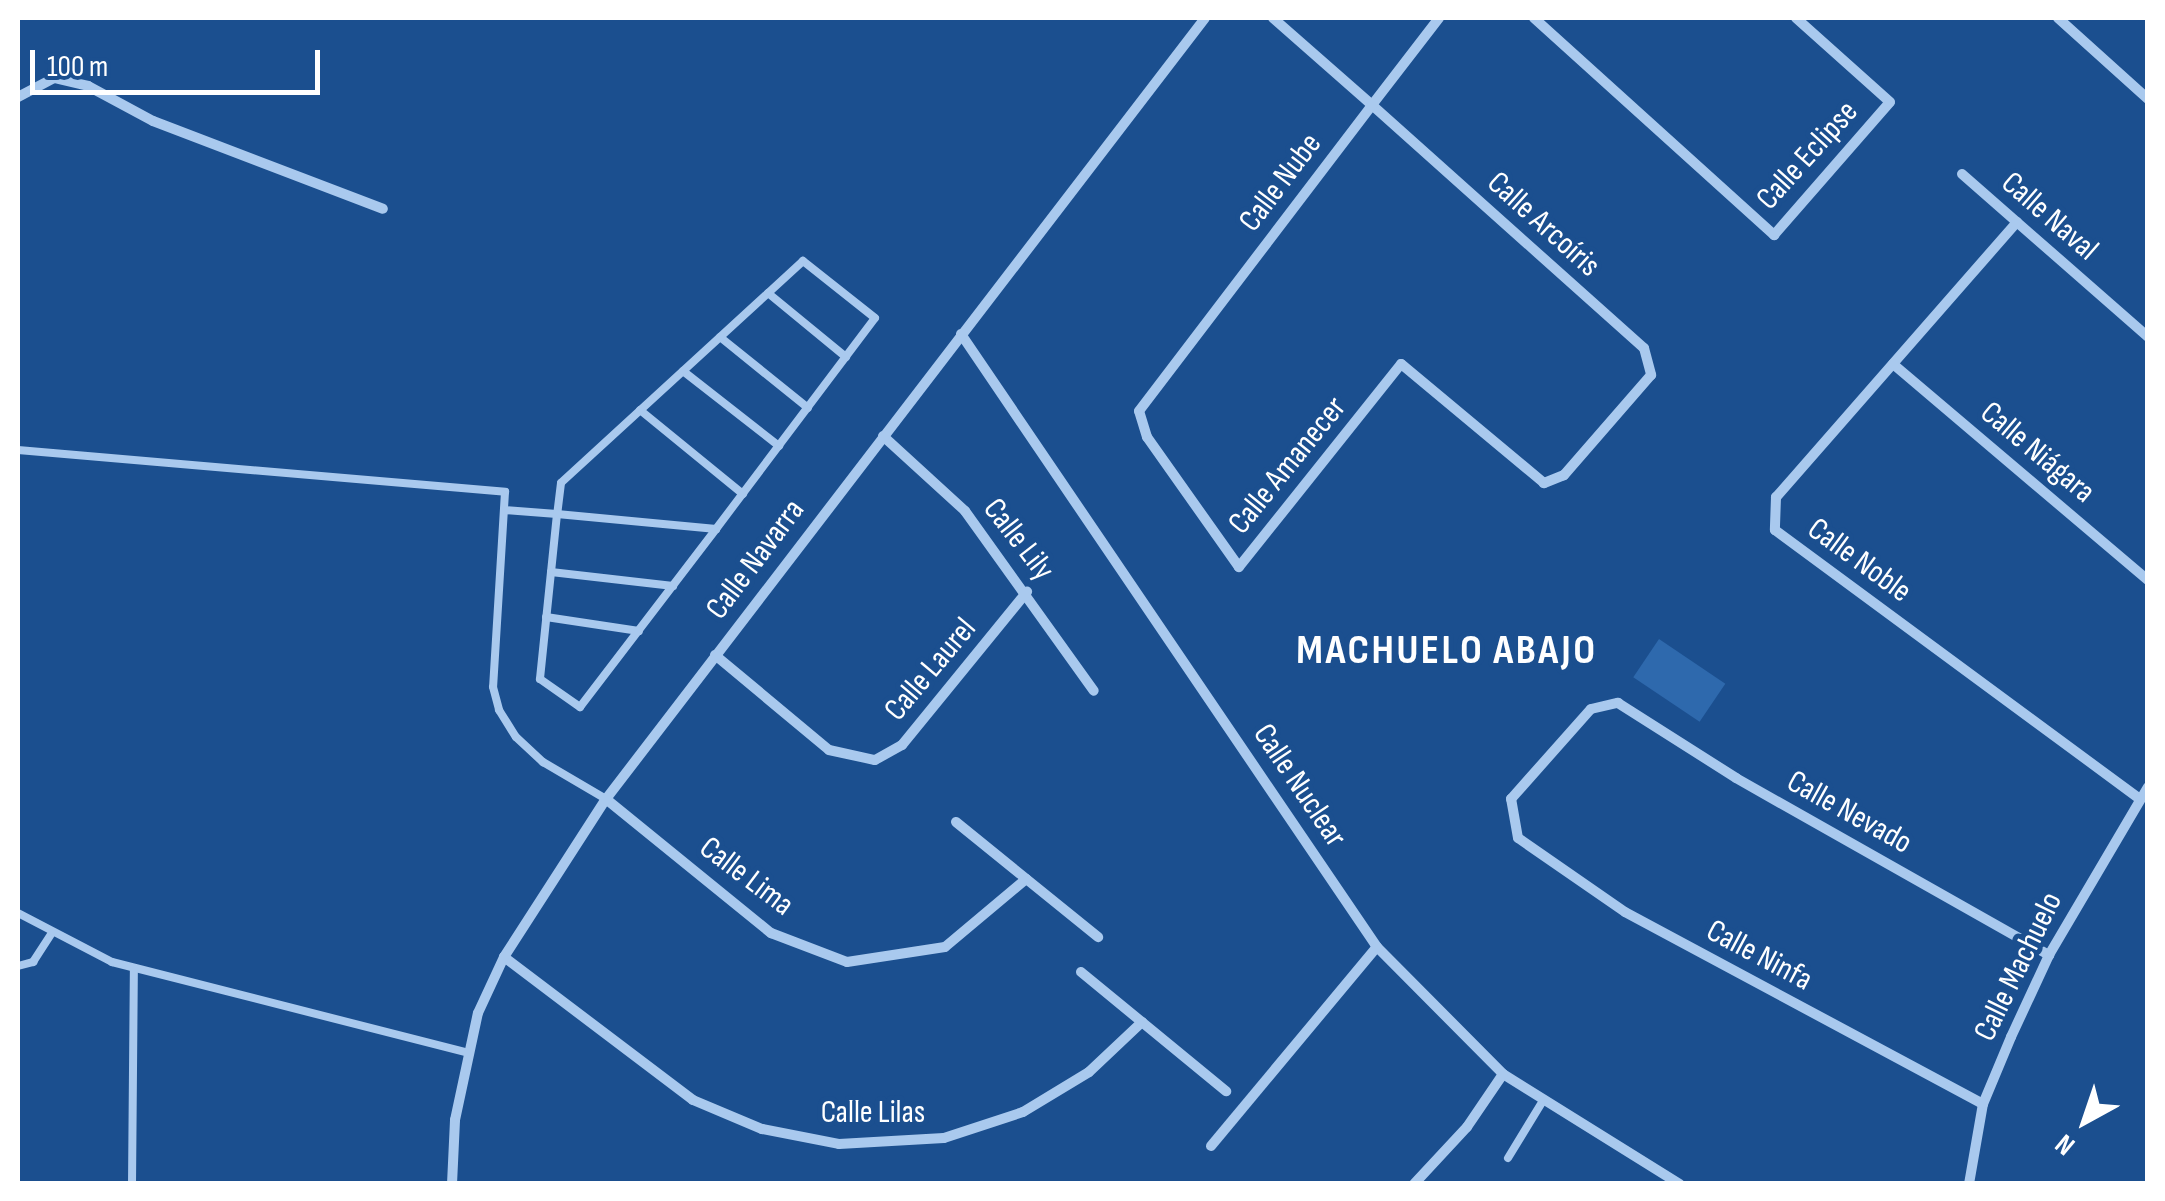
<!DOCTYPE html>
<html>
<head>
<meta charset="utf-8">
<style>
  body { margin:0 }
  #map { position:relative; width:2165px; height:1201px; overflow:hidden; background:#1b4f8f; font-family:"Sofia Sans Condensed",sans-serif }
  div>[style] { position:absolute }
  .green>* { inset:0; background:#2e69ad; transform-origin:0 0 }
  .lane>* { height:8px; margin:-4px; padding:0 4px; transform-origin:4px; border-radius:4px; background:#a9c9ee }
  .street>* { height:10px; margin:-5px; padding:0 5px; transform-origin:5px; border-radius:5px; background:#a9c9ee }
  span { translate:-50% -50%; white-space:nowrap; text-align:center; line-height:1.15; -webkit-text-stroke:10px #1b4f8f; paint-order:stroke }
  .street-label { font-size:32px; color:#fff }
  .district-label { font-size:42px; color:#fff; font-weight:700; letter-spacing:2.5px }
  .frame { position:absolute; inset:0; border:20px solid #fff; pointer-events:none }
  .north { position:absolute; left:2035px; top:1071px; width:100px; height:100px; -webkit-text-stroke:8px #1b4f8f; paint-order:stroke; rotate:220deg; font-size:28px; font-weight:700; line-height:40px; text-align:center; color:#fff }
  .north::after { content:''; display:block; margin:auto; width:35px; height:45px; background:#fff; clip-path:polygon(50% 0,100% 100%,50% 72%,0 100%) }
  .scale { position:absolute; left:30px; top:50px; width:290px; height:45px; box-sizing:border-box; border:5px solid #fff; border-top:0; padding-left:12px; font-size:30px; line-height:35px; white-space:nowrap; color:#fff; -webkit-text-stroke:8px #1b4f8f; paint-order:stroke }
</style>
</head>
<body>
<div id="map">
  <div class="green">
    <div style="left:1659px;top:639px;width:80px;height:46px;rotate:34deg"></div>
  </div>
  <div class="lane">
    <div style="left:768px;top:293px;width:101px;rotate:39.4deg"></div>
    <div style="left:720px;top:337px;width:113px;rotate:38.9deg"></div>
    <div style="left:683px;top:371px;width:122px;rotate:38deg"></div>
    <div style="left:640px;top:410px;width:133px;rotate:39.2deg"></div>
    <div style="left:18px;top:450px;width:489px;rotate:4.9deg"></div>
    <div style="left:505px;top:492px;width:195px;rotate:93.5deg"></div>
    <div style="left:493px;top:687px;width:24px;rotate:75deg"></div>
    <div style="left:499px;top:710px;width:32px;rotate:58deg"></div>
    <div style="left:516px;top:737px;width:37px;rotate:43deg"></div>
    <div style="left:543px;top:762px;width:73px;rotate:30.4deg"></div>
    <div style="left:504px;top:510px;width:53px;rotate:4.3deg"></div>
    <div style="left:557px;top:514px;width:160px;rotate:5.4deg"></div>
    <div style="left:716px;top:529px;width:264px;rotate:-53deg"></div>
    <div style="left:875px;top:318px;width:92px;rotate:-141.6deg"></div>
    <div style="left:803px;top:261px;width:328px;rotate:137.5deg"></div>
    <div style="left:561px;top:483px;width:31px;rotate:97deg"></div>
    <div style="left:557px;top:514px;width:166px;rotate:95.9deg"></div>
    <div style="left:540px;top:679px;width:49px;rotate:35deg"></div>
    <div style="left:580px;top:707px;width:224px;rotate:-52.6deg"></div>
    <div style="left:551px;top:572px;width:123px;rotate:6.5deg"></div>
    <div style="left:546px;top:617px;width:94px;rotate:8.6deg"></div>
    <div style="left:18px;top:913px;width:106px;rotate:27.5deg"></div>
    <div style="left:112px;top:962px;width:369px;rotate:14.3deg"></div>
    <div style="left:18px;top:966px;width:16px;rotate:-15deg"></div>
    <div style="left:33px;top:962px;width:35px;rotate:-57deg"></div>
    <div style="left:1508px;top:1158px;width:69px;rotate:-58.6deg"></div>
    <div style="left:132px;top:1184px;width:216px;rotate:-89.5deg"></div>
  </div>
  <div class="street">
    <div style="left:1273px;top:18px;width:132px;rotate:41.3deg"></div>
    <div style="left:1372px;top:105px;width:365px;rotate:41.8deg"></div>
    <div style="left:1644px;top:348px;width:28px;rotate:75deg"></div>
    <div style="left:1651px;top:375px;width:133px;rotate:131deg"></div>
    <div style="left:1564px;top:475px;width:22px;rotate:158deg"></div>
    <div style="left:1544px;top:483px;width:186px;rotate:-140.2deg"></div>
    <div style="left:1401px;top:364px;width:260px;rotate:128.6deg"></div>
    <div style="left:1239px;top:567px;width:159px;rotate:-125.3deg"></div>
    <div style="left:1147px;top:437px;width:27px;rotate:-107deg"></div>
    <div style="left:1139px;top:411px;width:385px;rotate:-52.7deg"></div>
    <div style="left:1372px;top:105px;width:110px;rotate:-52.4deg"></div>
    <div style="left:1534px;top:18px;width:324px;rotate:42.1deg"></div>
    <div style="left:1774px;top:235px;width:176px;rotate:-48.9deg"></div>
    <div style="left:1890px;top:102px;width:126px;rotate:-138.2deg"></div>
    <div style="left:2058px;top:18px;width:121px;rotate:42deg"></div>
    <div style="left:18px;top:97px;width:41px;rotate:-27.8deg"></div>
    <div style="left:54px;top:78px;width:35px;rotate:13deg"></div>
    <div style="left:88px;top:86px;width:74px;rotate:28.3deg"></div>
    <div style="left:153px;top:121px;width:246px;rotate:20.9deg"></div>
    <div style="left:1962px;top:174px;width:247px;rotate:41.2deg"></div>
    <div style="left:2017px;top:222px;width:366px;rotate:131.2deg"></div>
    <div style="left:1776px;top:497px;width:33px;rotate:92deg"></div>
    <div style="left:1775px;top:530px;width:451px;rotate:36.4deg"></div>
    <div style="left:961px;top:334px;width:741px;rotate:55.84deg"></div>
    <div style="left:1377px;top:947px;width:179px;rotate:45.2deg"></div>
    <div style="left:1503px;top:1074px;width:208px;rotate:31.9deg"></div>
    <div style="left:1893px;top:364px;width:334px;rotate:40.3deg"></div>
    <div style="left:883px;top:436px;width:111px;rotate:42.4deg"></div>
    <div style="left:965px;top:511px;width:221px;rotate:54.4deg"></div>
    <div style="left:715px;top:655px;width:148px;rotate:39.8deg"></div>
    <div style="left:829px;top:750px;width:47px;rotate:12.3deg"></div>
    <div style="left:875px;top:760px;width:31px;rotate:-29deg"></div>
    <div style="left:902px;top:745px;width:198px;rotate:-50.8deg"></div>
    <div style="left:606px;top:799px;width:213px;rotate:39.1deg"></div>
    <div style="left:771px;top:933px;width:81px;rotate:20.9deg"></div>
    <div style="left:847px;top:962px;width:99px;rotate:-8.7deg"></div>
    <div style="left:945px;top:947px;width:106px;rotate:-40deg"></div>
    <div style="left:956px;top:822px;width:183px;rotate:39deg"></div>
    <div style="left:504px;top:957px;width:237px;rotate:37.1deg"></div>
    <div style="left:693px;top:1100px;width:75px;rotate:22.8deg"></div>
    <div style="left:762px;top:1129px;width:78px;rotate:11deg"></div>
    <div style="left:839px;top:1144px;width:105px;rotate:-3.3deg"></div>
    <div style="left:944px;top:1138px;width:83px;rotate:-18.2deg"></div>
    <div style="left:1023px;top:1112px;width:77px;rotate:-31.2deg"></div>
    <div style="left:1089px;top:1072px;width:73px;rotate:-43.3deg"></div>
    <div style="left:1081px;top:972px;width:188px;rotate:39.4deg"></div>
    <div style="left:1983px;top:1104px;width:406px;rotate:-151.8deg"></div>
    <div style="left:1625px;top:912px;width:130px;rotate:-145.3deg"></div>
    <div style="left:1518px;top:838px;width:40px;rotate:-100deg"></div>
    <div style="left:1511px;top:799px;width:120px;rotate:-48.4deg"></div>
    <div style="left:1591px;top:709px;width:28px;rotate:-13deg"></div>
    <div style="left:1618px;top:703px;width:140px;rotate:32.4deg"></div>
    <div style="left:1736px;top:778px;width:360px;rotate:29.5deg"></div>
    <div style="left:1211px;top:1146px;width:259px;rotate:-50.2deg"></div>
    <div style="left:452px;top:1184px;width:64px;rotate:-87.3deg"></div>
    <div style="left:455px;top:1120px;width:109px;rotate:-77.9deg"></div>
    <div style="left:478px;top:1013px;width:62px;rotate:-65.1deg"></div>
    <div style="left:504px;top:957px;width:188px;rotate:-57.2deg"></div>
    <div style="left:606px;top:799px;width:984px;rotate:-52.51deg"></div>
    <div style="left:1414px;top:1184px;width:78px;rotate:-47.1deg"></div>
    <div style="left:1467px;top:1127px;width:64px;rotate:-55.8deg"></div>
    <div style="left:1969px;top:1184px;width:81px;rotate:-80.1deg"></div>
    <div style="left:1983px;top:1104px;width:73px;rotate:-67.3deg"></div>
    <div style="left:2011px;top:1037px;width:90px;rotate:-65.1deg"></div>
    <div style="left:2049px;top:955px;width:195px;rotate:-59.5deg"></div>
  </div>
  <div class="street-label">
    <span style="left:1808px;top:156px;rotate:-48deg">Calle Eclipse</span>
    <span style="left:1281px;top:183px;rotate:-53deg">Calle Nube</span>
    <span style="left:2049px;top:217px;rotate:41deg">Calle Naval</span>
    <span style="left:1543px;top:225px;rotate:42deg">Calle Arcoíris</span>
    <span style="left:2037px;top:453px;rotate:40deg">Calle Niágara</span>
    <span style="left:1288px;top:466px;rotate:-51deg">Calle Amanecer</span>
    <span style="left:1018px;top:540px;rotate:52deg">Calle Lily</span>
    <span style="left:756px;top:560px;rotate:-53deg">Calle Navarra</span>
    <span style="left:1859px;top:561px;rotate:36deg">Calle Noble</span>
    <span style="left:931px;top:670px;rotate:-50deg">Calle Laurel</span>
    <span style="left:1299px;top:786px;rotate:56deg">Calle Nuclear</span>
    <span style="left:1849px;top:813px;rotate:29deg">Calle Nevado</span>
    <span style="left:746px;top:877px;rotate:37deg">Calle Lima</span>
    <span style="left:1759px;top:956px;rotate:28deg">Calle Ninfa</span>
    <span style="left:2019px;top:967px;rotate:-64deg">Calle Machuelo</span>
    <span style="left:873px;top:1113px">Calle Lilas</span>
  </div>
  <div class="district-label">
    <span style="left:1447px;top:651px">MACHUELO ABAJO</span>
  </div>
  <div class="frame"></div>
  <div class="north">N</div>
  <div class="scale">100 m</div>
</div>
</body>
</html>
